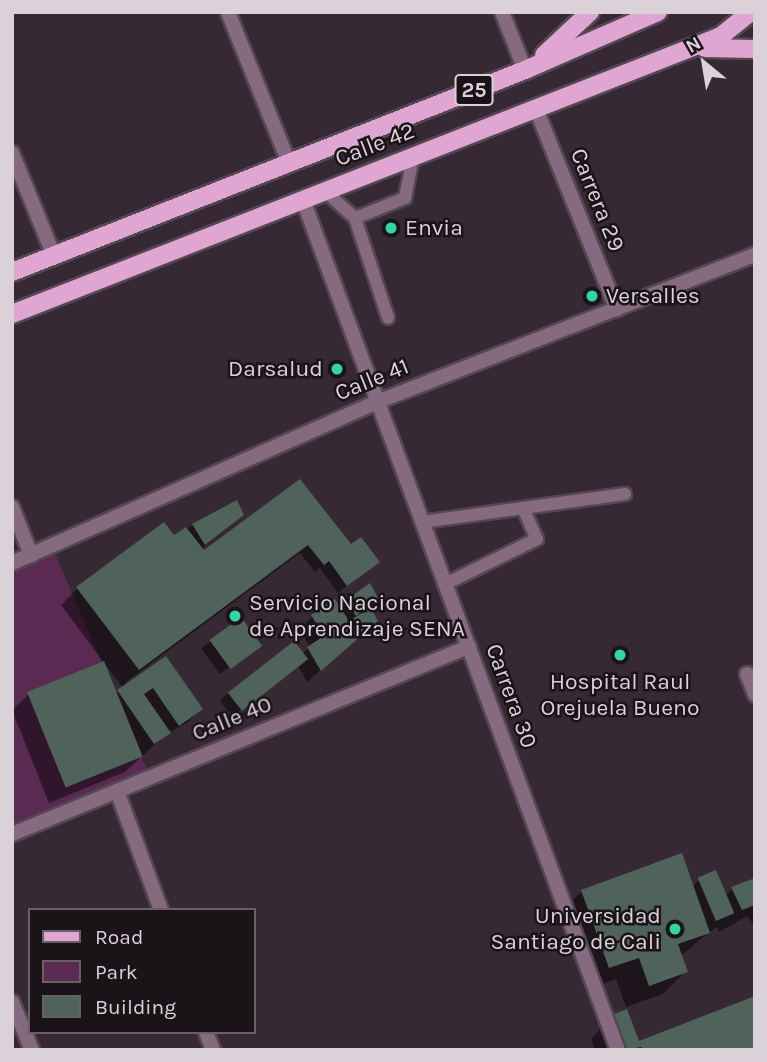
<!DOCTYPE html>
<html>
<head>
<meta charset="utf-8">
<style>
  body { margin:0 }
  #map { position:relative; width:767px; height:1062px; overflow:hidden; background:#372934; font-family:Karla,sans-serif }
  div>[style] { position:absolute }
  .green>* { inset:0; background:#5b2a53 }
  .shadow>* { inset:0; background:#0007; transform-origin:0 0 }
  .building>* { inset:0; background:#4f635b; transform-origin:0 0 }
  .roads { filter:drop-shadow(2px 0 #554752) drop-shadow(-2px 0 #554752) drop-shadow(0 2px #554752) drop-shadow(0 -2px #554752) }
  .lane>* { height:12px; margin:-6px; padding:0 6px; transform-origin:6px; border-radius:6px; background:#866a80 }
  .street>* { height:14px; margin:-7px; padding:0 7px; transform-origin:7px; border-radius:7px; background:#866a80 }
  .primary>* { height:18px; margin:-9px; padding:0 9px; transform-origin:9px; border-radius:9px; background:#dfa5d3 }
  .dots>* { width:19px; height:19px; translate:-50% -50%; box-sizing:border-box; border:4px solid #1a1419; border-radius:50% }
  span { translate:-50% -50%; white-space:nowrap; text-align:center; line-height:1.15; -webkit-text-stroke:5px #1a1419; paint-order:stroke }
  .shield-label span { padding:2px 5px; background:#1a1419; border:2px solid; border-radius:5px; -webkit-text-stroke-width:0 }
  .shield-label { font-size:21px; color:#dbd2d9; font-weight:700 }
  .street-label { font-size:23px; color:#dbd2d9 }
  .poi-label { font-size:23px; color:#dbd2d9 }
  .left { translate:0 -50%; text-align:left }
  .right { translate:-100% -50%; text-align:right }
  .frame { position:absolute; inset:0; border:14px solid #dbd2d9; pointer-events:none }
  .legend { position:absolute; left:28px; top:908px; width:228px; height:126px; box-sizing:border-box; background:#1a1419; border:2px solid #676066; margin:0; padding:9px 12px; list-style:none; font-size:21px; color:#dbd2d9 }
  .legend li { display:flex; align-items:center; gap:14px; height:35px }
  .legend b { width:35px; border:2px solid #676066 }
  .north { position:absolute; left:669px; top:28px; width:70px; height:70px; -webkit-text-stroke:5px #1a1419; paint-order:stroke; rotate:330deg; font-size:19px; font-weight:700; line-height:28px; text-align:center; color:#dbd2d9 }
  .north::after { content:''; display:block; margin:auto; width:24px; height:32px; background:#dbd2d9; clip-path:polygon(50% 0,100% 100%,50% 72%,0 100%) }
</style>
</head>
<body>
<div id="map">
  <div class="green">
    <div style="clip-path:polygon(52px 546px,150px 777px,12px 833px,12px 563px)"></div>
  </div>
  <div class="shadow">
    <div style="clip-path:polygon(299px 482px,351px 547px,377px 562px,338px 593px,320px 568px,315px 572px,300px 553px,126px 682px,128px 684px,165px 659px,200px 709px,188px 722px,165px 735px,125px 772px,49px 803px,12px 710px,28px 695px,116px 694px,123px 688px,61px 605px,78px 588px,193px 525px,234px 523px,201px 549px,204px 553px)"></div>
    <div style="clip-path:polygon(346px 602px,368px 606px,350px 620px,363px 633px,307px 682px,298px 666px,232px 716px,220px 701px,229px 692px,302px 654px,310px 647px,300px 629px,312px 617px,339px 609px)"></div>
    <div style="left:240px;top:620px;width:32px;height:48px;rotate:54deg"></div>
    <div style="clip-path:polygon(699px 880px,725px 896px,732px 889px,755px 880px,755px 926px,747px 916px,719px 932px,717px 927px,702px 938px,680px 957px,686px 971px,663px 994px,626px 1007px,616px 979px,586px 990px,559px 914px,582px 891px,692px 887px)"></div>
    <div style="clip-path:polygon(613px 1016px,638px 1043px,755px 1050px,595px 1050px,591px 1039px)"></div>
  </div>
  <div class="building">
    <div style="clip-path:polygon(300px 479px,351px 544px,361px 537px,380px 562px,347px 586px,329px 561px,324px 565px,308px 545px,139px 670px,76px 587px,164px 522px,174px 535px,186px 527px,204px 550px)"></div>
    <div style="clip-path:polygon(237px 500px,244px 515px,205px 545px,192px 524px)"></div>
    <div style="clip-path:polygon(370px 583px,378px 598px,356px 616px,345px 601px)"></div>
    <div style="clip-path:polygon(335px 599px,349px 621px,371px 608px,378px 621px,321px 671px,307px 647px,324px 636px,311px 615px)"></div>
    <div style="left:241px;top:617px;width:36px;height:39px;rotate:54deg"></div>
    <div style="left:294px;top:641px;width:23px;height:84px;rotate:52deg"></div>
    <div style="clip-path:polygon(166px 656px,203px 709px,179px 726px,153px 688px,144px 694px,171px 733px,154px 744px,117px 690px)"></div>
    <div style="left:104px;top:661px;width:103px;height:83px;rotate:68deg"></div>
    <div style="clip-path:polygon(682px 853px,710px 933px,678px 944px,688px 972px,649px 986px,639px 958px,609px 968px,581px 890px)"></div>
    <div style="left:716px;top:870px;width:47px;height:20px;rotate:67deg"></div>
    <div style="clip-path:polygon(755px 878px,755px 905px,742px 910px,731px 887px)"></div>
    <div style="clip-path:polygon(755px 996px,755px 1050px,643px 1050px,641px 1047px,626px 1050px,612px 1015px,627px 1009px,639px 1041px)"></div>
  </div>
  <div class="roads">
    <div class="lane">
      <div style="left:325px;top:191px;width:40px;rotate:42deg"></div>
      <div style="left:355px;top:218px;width:105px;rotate:71.7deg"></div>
      <div style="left:355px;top:218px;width:54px;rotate:-21.8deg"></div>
      <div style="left:405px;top:198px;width:42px;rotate:-79deg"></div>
      <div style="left:523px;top:508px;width:103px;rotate:-7.8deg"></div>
      <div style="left:422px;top:522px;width:102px;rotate:-7.9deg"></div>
      <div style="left:523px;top:508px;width:34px;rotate:66deg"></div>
      <div style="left:537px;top:539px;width:102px;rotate:153.9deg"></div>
    </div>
    <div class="street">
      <div style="left:228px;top:12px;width:163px;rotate:68deg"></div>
      <div style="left:502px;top:12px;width:62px;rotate:68.4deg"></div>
      <div style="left:536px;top:109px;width:216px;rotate:68deg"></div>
      <div style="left:12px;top:153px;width:111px;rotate:67.8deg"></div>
      <div style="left:303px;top:200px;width:906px;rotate:69.67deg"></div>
      <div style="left:12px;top:507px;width:52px;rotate:68.4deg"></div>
      <div style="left:12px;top:563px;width:399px;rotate:-23.8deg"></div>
      <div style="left:377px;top:402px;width:406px;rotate:-21.3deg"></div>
      <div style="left:747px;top:674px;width:22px;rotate:68deg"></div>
      <div style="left:117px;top:791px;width:127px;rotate:69.7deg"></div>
      <div style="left:12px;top:834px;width:494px;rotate:-22.3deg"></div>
      <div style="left:12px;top:1002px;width:52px;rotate:67.4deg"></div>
      <div style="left:206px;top:1032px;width:19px;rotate:69deg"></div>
    </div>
    <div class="primary">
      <div style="left:705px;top:48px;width:50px;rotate:1.1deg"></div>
      <div style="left:544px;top:55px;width:63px;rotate:-43.1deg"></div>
      <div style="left:12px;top:272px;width:551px;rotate:-21.49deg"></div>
      <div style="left:525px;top:70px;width:145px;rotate:-23.6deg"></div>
      <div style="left:12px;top:314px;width:762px;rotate:-21.41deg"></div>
      <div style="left:721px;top:36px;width:38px;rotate:-39deg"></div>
    </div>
  </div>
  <div class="dots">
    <div style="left:391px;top:228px;background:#33d4a8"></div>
    <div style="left:592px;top:296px;background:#33d4a8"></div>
    <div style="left:337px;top:369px;background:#33d4a8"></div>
    <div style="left:235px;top:616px;background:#33d4a8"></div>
    <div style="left:620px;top:655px;background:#33d4a8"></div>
    <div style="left:675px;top:929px;background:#33d4a8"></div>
  </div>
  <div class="shield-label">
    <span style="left:474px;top:90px">25</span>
  </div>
  <div class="street-label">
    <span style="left:375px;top:145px;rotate:-21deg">Calle 42</span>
    <span style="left:597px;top:200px;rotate:68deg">Carrera 29</span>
    <span style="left:372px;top:380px;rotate:-22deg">Calle 41</span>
    <span style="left:511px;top:696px;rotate:70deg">Carrera 30</span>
    <span style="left:232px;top:719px;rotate:-22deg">Calle 40</span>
  </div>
  <div class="poi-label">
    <span class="left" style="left:405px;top:228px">Envia</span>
    <span class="left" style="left:606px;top:296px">Versalles</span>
    <span class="right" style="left:323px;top:369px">Darsalud</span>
    <span class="left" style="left:249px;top:616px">Servicio Nacional<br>de Aprendizaje SENA</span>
    <span style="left:620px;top:695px">Hospital Raul<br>Orejuela Bueno</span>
    <span class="right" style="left:661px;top:929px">Universidad<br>Santiago de Cali</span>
  </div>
  <div class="frame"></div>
  <ul class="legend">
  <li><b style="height:9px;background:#dfa5d3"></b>Road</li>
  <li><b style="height:19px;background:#5b2a53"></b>Park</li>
  <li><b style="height:19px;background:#4f635b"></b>Building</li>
  </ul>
  <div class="north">N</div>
</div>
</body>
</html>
